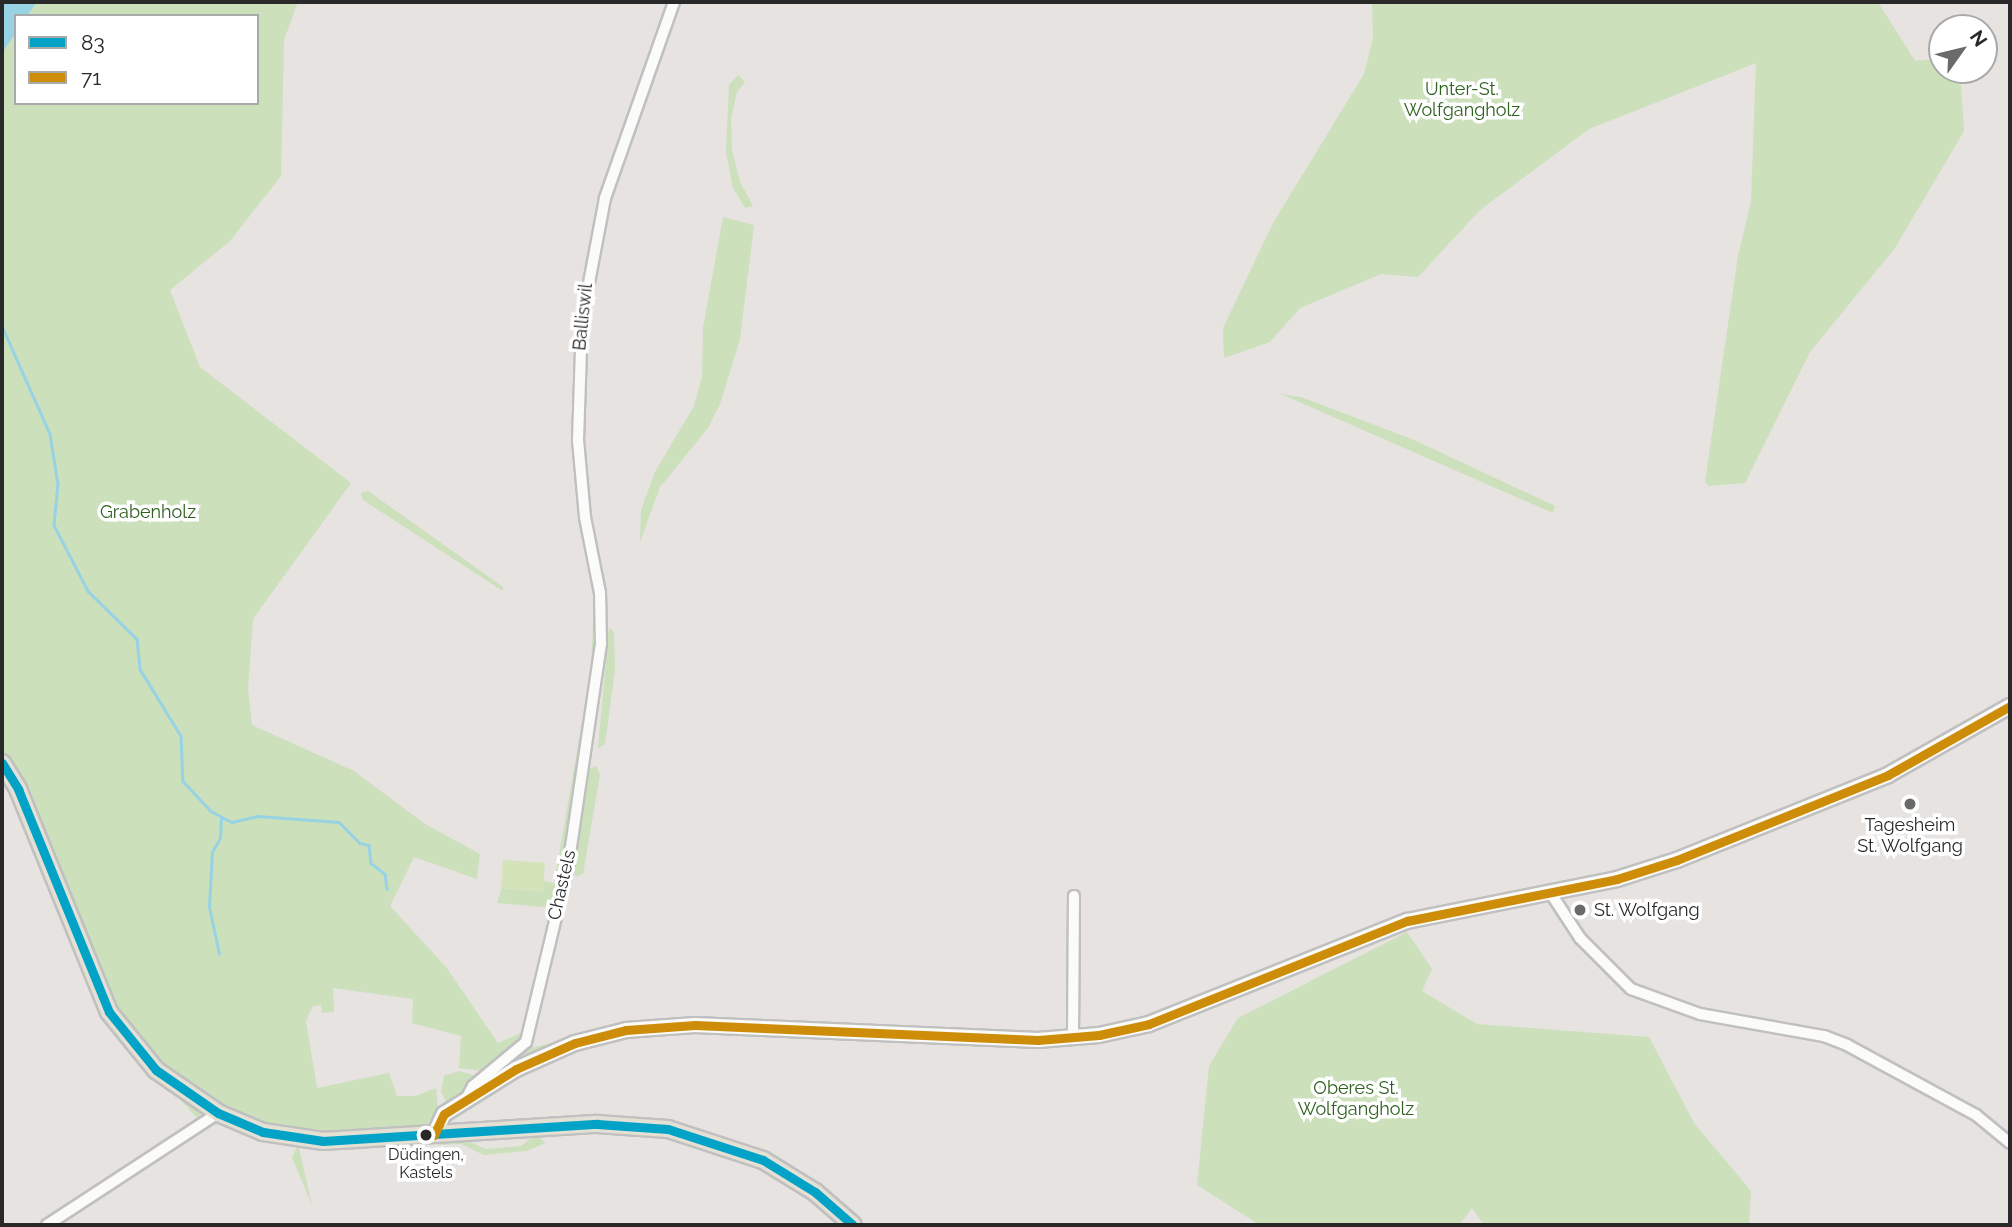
<!DOCTYPE html>
<html>
<head>
<meta charset="utf-8">
<style>
  body { margin:0 }
  #map { position:relative; width:2012px; height:1227px; overflow:hidden; background:#e6e3e0; font-family:Raleway,sans-serif }
  div>[style] { position:absolute }
  .green>* { inset:0; background:#cbe0bb }
  .pitch>* { inset:0; background:#d5e4b8; transform-origin:0 0 }
  .water>* { inset:0; background:#98d3e4 }
  .stream>* { height:2.5px; margin:-1.25px; padding:0 1.25px; transform-origin:1.25px; border-radius:1.25px; background:#98d3e4 }
  .roads { filter:drop-shadow(2px 0 #c0c0c1) drop-shadow(-2px 0 #c0c0c1) drop-shadow(0 2px #c0c0c1) drop-shadow(0 -2px #c0c0c1) }
  .street>* { height:10px; margin:-5px; padding:0 5px; transform-origin:5px; border-radius:5px; background:#fbfbfa }
  .secondary>* { height:14px; margin:-7px; padding:0 7px; transform-origin:7px; border-radius:7px; background:#fbfbfa }
  .primary>* { height:16px; margin:-8px; padding:0 8px; transform-origin:8px; border-radius:8px; background:#e4e0d4 }
  .bus-1>* { height:9px; margin:-4.5px; padding:0 4.5px; transform-origin:4.5px; border-radius:4.5px; background:#02a3c6 }
  .bus-2>* { height:9px; margin:-4.5px; padding:0 4.5px; transform-origin:4.5px; border-radius:4.5px; background:#ce8d08 }
  .dots>* { width:19px; height:19px; translate:-50% -50%; box-sizing:border-box; border:4px solid #fff; border-radius:50% }
  span { translate:-50% -50%; white-space:nowrap; text-align:center; line-height:1.15; -webkit-text-stroke:7px #fff; paint-order:stroke }
  .bus-label { font-size:16px; color:#292929 }
  .park-label { font-size:18px; color:#2f611f }
  .street-label { font-size:18px; color:#292929 }
  .poi-label { font-size:18px; color:#292929 }
  .left { translate:0 -50%; text-align:left }
  .frame { position:absolute; inset:0; border:4px solid #292929; pointer-events:none }
  .legend { position:absolute; left:14px; top:14px; width:245px; height:91px; box-sizing:border-box; background:#fff; border:2px solid #a9a9a9; margin:0; padding:9px 12px; list-style:none; font-size:21px; color:#292929 }
  .legend li { display:flex; align-items:center; gap:14px; height:35px }
  .legend b { width:35px; border:2px solid #a9a9a9 }
  .north { position:absolute; left:1928px; top:14px; width:70px; height:70px; box-sizing:border-box; background:#fff; border:2px solid #a9a9a9; border-radius:50%; rotate:56deg; font-size:19px; font-weight:700; line-height:28px; text-align:center; color:#292929 }
  .north::after { content:''; display:block; margin:auto; width:24px; height:32px; background:#6b6a69; clip-path:polygon(50% 0,100% 100%,50% 72%,0 100%) }
</style>
</head>
<body>
<div id="map">
  <div class="green">
    <div style="clip-path:polygon(37px 2px,298px 2px,284px 40px,281px 176px,230px 241px,170px 290px,200px 367px,351px 483px,253px 619px,248px 689px,252px 725px,354px 771px,425px 824px,480px 854px,477px 879px,414px 857px,390px 906px,446px 967px,498px 1043px,523px 1032px,517px 1044px,484px 1071px,459px 1068px,461px 1036px,412px 1023px,413px 999px,333px 988px,334px 1012px,322px 1013px,321px 1005px,313px 1006px,306px 1021px,317px 1088px,389px 1073px,397px 1096px,416px 1096px,436px 1088px,438px 1110px,425px 1127px,335px 1138px,251px 1123px,171px 1076px,118px 1019px,2px 754px,2px 53px,16px 33px,16px 103px,257px 103px,257px 16px,27px 16px)"></div>
    <div style="clip-path:polygon(1372px 2px,1878px 2px,1915px 61px,1942px 58px,1942px 70px,1960px 70px,1964px 131px,1895px 248px,1810px 352px,1745px 483px,1709px 486px,1705px 482px,1738px 256px,1751px 202px,1756px 63px,1589px 129px,1480px 210px,1418px 277px,1381px 274px,1300px 308px,1270px 342px,1224px 358px,1223px 328px,1273px 223px,1364px 74px,1373px 38px)"></div>
    <div style="clip-path:polygon(738px 75px,745px 82px,737px 92px,731px 119px,732px 150px,740px 182px,753px 206px,745px 208px,733px 188px,726px 152px,729px 85px)"></div>
    <div style="clip-path:polygon(723px 217px,754px 225px,740px 339px,720px 404px,708px 428px,660px 487px,640px 542px,641px 510px,655px 472px,694px 406px,702px 377px,703px 328px)"></div>
    <div style="clip-path:polygon(1281px 394px,1301px 397px,1414px 440px,1555px 506px,1553px 513px)"></div>
    <div style="clip-path:polygon(368px 491px,503px 587px,503px 591px,363px 500px,361px 493px)"></div>
    <div style="clip-path:polygon(593px 621px,594px 674px,562px 871px,556px 873px,591px 670px)"></div>
    <div style="clip-path:polygon(609px 628px,614px 632px,615px 669px,605px 744px,598px 748px)"></div>
    <div style="clip-path:polygon(596px 766px,600px 774px,583px 874px,576px 876px,573px 871px,589px 769px)"></div>
    <div style="clip-path:polygon(544px 881px,559px 884px,554px 908px,497px 903px,502px 888px,542px 891px)"></div>
    <div style="clip-path:polygon(1407px 932px,1432px 969px,1422px 991px,1477px 1024px,1649px 1037px,1694px 1123px,1751px 1191px,1749px 1225px,1484px 1225px,1472px 1208px,1459px 1225px,1260px 1225px,1197px 1185px,1209px 1066px,1238px 1018px)"></div>
    <div style="clip-path:polygon(570px 1038px,480px 1083px,528px 1049px)"></div>
    <div style="clip-path:polygon(459px 1071px,479px 1077px,447px 1103px,441px 1092px,444px 1076px)"></div>
    <div style="clip-path:polygon(165px 1083px,196px 1106px,201px 1118px,39px 1225px,197px 1118px)"></div>
    <div style="clip-path:polygon(535px 1135px,546px 1143px,526px 1151px,484px 1155px,461px 1144px,436px 1145px,438px 1140px,463px 1139px,486px 1149px,521px 1146px)"></div>
    <div style="clip-path:polygon(432px 1142px,352px 1150px,299px 1148px,312px 1205px,292px 1157px,299px 1144px)"></div>
  </div>
  <div class="pitch">
    <div style="left:503px;top:860px;width:42px;height:28px;rotate:4deg"></div>
  </div>
  <div class="water">
    <div style="clip-path:polygon(2px 2px,37px 2px,27px 16px,16px 16px,16px 33px,2px 53px)"></div>
  </div>
  <div class="stream">
    <div style="left:2px;top:326px;width:118px;rotate:66deg"></div>
    <div style="left:50px;top:434px;width:51px;rotate:80.9deg"></div>
    <div style="left:58px;top:484px;width:41px;rotate:95.6deg"></div>
    <div style="left:54px;top:525px;width:74px;rotate:62.7deg"></div>
    <div style="left:88px;top:591px;width:69px;rotate:44.4deg"></div>
    <div style="left:137px;top:639px;width:30px;rotate:84deg"></div>
    <div style="left:140px;top:669px;width:79px;rotate:58.5deg"></div>
    <div style="left:181px;top:736px;width:45px;rotate:87.5deg"></div>
    <div style="left:183px;top:781px;width:41px;rotate:47deg"></div>
    <div style="left:211px;top:811px;width:24px;rotate:28deg"></div>
    <div style="left:232px;top:822px;width:26px;rotate:-13deg"></div>
    <div style="left:257px;top:816px;width:82px;rotate:4.2deg"></div>
    <div style="left:339px;top:822px;width:30px;rotate:45deg"></div>
    <div style="left:360px;top:843px;width:9px;rotate:13deg"></div>
    <div style="left:369px;top:845px;width:18px;rotate:84deg"></div>
    <div style="left:371px;top:863px;width:18px;rotate:38deg"></div>
    <div style="left:385px;top:874px;width:15px;rotate:82deg"></div>
    <div style="left:219px;top:954px;width:48px;rotate:-102deg"></div>
    <div style="left:209px;top:907px;width:55px;rotate:-86.9deg"></div>
    <div style="left:212px;top:852px;width:16px;rotate:-60deg"></div>
    <div style="left:220px;top:838px;width:20px;rotate:-87deg"></div>
  </div>
  <div class="roads">
    <div class="street">
      <div style="left:1550px;top:892px;width:55px;rotate:56.9deg"></div>
      <div style="left:1580px;top:938px;width:72px;rotate:45deg"></div>
      <div style="left:1631px;top:989px;width:73px;rotate:19.9deg"></div>
      <div style="left:1700px;top:1014px;width:126px;rotate:10.1deg"></div>
      <div style="left:1824px;top:1036px;width:25px;rotate:21deg"></div>
      <div style="left:1847px;top:1045px;width:147px;rotate:28.5deg"></div>
      <div style="left:1976px;top:1115px;width:44px;rotate:39.5deg"></div>
      <div style="left:1073px;top:1038px;width:142px;rotate:-89.6deg"></div>
      <div style="left:466px;top:1099px;width:15px;rotate:-62deg"></div>
      <div style="left:473px;top:1086px;width:69px;rotate:-39.7deg"></div>
      <div style="left:526px;top:1042px;width:180px;rotate:-76.5deg"></div>
      <div style="left:568px;top:867px;width:225px;rotate:-81.6deg"></div>
      <div style="left:601px;top:644px;width:51px;rotate:-91.1deg"></div>
      <div style="left:600px;top:593px;width:77px;rotate:-101.2deg"></div>
      <div style="left:585px;top:517px;width:77px;rotate:-95.2deg"></div>
      <div style="left:578px;top:440px;width:120px;rotate:-88.1deg"></div>
      <div style="left:582px;top:320px;width:124px;rotate:-79.3deg"></div>
      <div style="left:605px;top:198px;width:208px;rotate:-70.6deg"></div>
      <div style="left:47px;top:1225px;width:204px;rotate:-33.2deg"></div>
    </div>
    <div class="secondary">
      <div style="left:434px;top:1135px;width:23px;rotate:-65deg"></div>
      <div style="left:444px;top:1114px;width:85px;rotate:-32deg"></div>
      <div style="left:516px;top:1069px;width:64px;rotate:-23.8deg"></div>
      <div style="left:575px;top:1043px;width:53px;rotate:-14.3deg"></div>
      <div style="left:626px;top:1030px;width:69px;rotate:-4.1deg"></div>
      <div style="left:695px;top:1025px;width:343px;rotate:2.5deg"></div>
      <div style="left:1038px;top:1040px;width:61px;rotate:-4.7deg"></div>
      <div style="left:1099px;top:1035px;width:51px;rotate:-12.4deg"></div>
      <div style="left:1149px;top:1024px;width:278px;rotate:-21.8deg"></div>
      <div style="left:1407px;top:921px;width:214px;rotate:-11.3deg"></div>
      <div style="left:1617px;top:879px;width:63px;rotate:-17.6deg"></div>
      <div style="left:1677px;top:860px;width:227px;rotate:-21.9deg"></div>
      <div style="left:1888px;top:775px;width:140px;rotate:-29.5deg"></div>
    </div>
    <div class="primary">
      <div style="left:2px;top:763px;width:31px;rotate:58deg"></div>
      <div style="left:18px;top:789px;width:241px;rotate:67.8deg"></div>
      <div style="left:109px;top:1012px;width:75px;rotate:51deg"></div>
      <div style="left:156px;top:1070px;width:75px;rotate:34.7deg"></div>
      <div style="left:218px;top:1113px;width:49px;rotate:22.9deg"></div>
      <div style="left:263px;top:1132px;width:61px;rotate:8.5deg"></div>
      <div style="left:323px;top:1141px;width:275px;rotate:-3.6deg"></div>
      <div style="left:597px;top:1124px;width:71px;rotate:4deg"></div>
      <div style="left:668px;top:1129px;width:100px;rotate:18.1deg"></div>
      <div style="left:763px;top:1160px;width:61px;rotate:31.6deg"></div>
      <div style="left:815px;top:1192px;width:50px;rotate:41deg"></div>
    </div>
  </div>
  <div class="bus-1">
    <div style="left:2px;top:763px;width:31px;rotate:58deg"></div>
    <div style="left:18px;top:789px;width:241px;rotate:67.8deg"></div>
    <div style="left:109px;top:1012px;width:75px;rotate:51deg"></div>
    <div style="left:156px;top:1070px;width:75px;rotate:34.7deg"></div>
    <div style="left:218px;top:1113px;width:49px;rotate:22.9deg"></div>
    <div style="left:263px;top:1132px;width:61px;rotate:8.5deg"></div>
    <div style="left:323px;top:1141px;width:275px;rotate:-3.6deg"></div>
    <div style="left:597px;top:1124px;width:71px;rotate:4deg"></div>
    <div style="left:668px;top:1129px;width:100px;rotate:18.1deg"></div>
    <div style="left:763px;top:1160px;width:61px;rotate:31.6deg"></div>
    <div style="left:815px;top:1192px;width:50px;rotate:41deg"></div>
  </div>
  <div class="bus-2">
    <div style="left:434px;top:1135px;width:23px;rotate:-65deg"></div>
    <div style="left:444px;top:1114px;width:85px;rotate:-32deg"></div>
    <div style="left:516px;top:1069px;width:64px;rotate:-23.8deg"></div>
    <div style="left:575px;top:1043px;width:53px;rotate:-14.3deg"></div>
    <div style="left:626px;top:1030px;width:69px;rotate:-4.1deg"></div>
    <div style="left:695px;top:1025px;width:343px;rotate:2.5deg"></div>
    <div style="left:1038px;top:1040px;width:61px;rotate:-4.7deg"></div>
    <div style="left:1099px;top:1035px;width:51px;rotate:-12.4deg"></div>
    <div style="left:1149px;top:1024px;width:278px;rotate:-21.8deg"></div>
    <div style="left:1407px;top:921px;width:214px;rotate:-11.3deg"></div>
    <div style="left:1617px;top:879px;width:63px;rotate:-17.6deg"></div>
    <div style="left:1677px;top:860px;width:227px;rotate:-21.9deg"></div>
    <div style="left:1888px;top:775px;width:140px;rotate:-29.5deg"></div>
  </div>
  <div class="dots">
    <div style="left:1910px;top:804px;background:#6b6a69"></div>
    <div style="left:1580px;top:910px;background:#6b6a69"></div>
    <div style="left:426px;top:1135px;background:#292929"></div>
  </div>
  <div class="bus-label">
    <span style="left:426px;top:1164px">Düdingen,<br>Kastels</span>
  </div>
  <div class="park-label">
    <span style="left:1462px;top:100px">Unter-St.<br>Wolfgangholz</span>
    <span style="left:148px;top:512px">Grabenholz</span>
    <span style="left:1356px;top:1099px">Oberes St.<br>Wolfgangholz</span>
  </div>
  <div class="street-label">
    <span style="left:583px;top:317px;rotate:-84deg">Balliswil</span>
    <span style="left:562px;top:885px;rotate:-77deg">Chastels</span>
  </div>
  <div class="poi-label">
    <span style="left:1910px;top:836px">Tagesheim<br>St. Wolfgang</span>
    <span class="left" style="left:1594px;top:910px">St. Wolfgang</span>
  </div>
  <div class="frame"></div>
  <ul class="legend">
  <li><b style="height:9px;background:#02a3c6"></b>83</li>
  <li><b style="height:9px;background:#ce8d08"></b>71</li>
  </ul>
  <div class="north">N</div>
</div>
</body>
</html>
